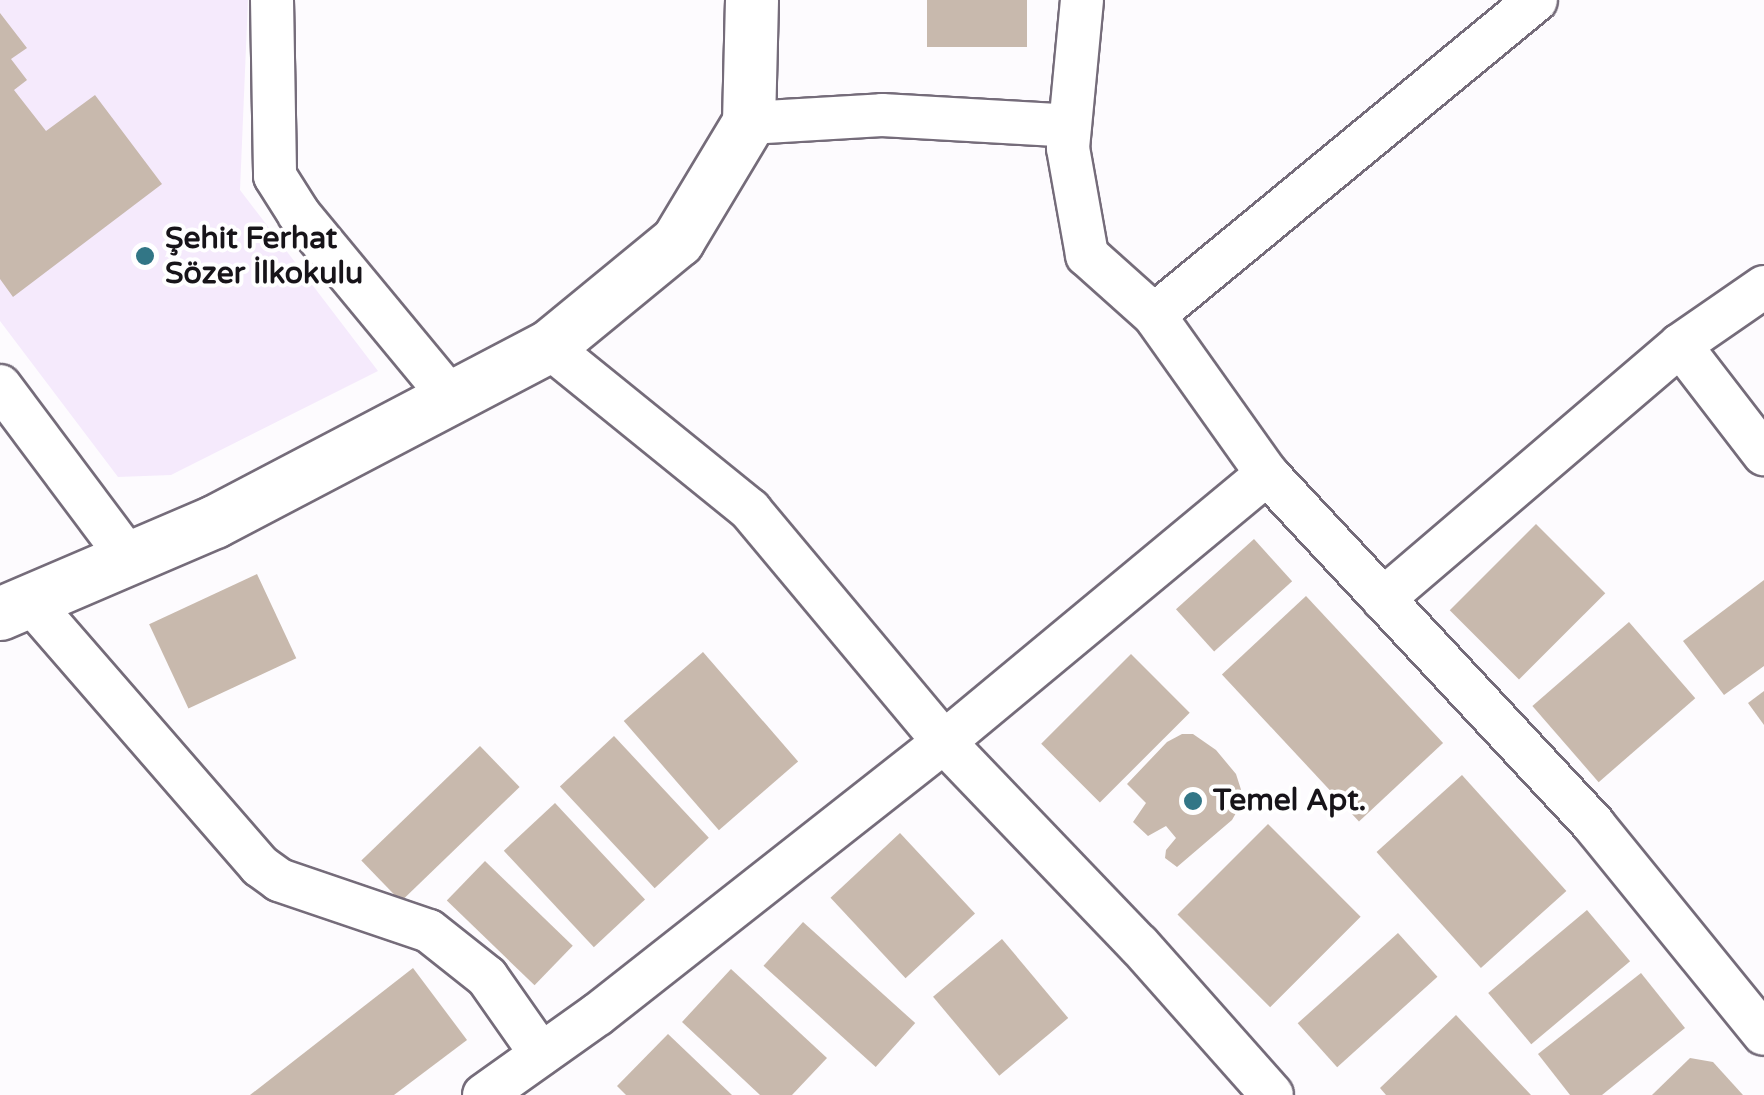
<!DOCTYPE html>
<html>
<head>
<meta charset="utf-8">
<style>
  body { margin:0 }
  #map { position:relative; width:1764px; height:1095px; overflow:hidden; background:#fdfbfe; font-family:"Varela Round",sans-serif }
  div>[style] { position:absolute }
  .built>* { inset:0; background:#f5eafc }
  .building>* { inset:0; background:#c8b9ad; transform-origin:0 0 }
  .roads { filter:drop-shadow(2px 0 #756c7a) drop-shadow(-2px 0 #756c7a) drop-shadow(0 2px #756c7a) drop-shadow(0 -2px #756c7a) }
  .minor>* { height:42px; margin:-21px; padding:0 21px; transform-origin:21px; border-radius:21px; background:#fff }
  .tertiary>* { height:52px; margin:-26px; padding:0 26px; transform-origin:26px; border-radius:26px; background:#fff }
  .dots>* { width:28px; height:28px; translate:-50% -50%; box-sizing:border-box; border:5px solid #fff; border-radius:50% }
  span { translate:-50% -50%; white-space:nowrap; text-align:center; line-height:1.15; -webkit-text-stroke:8px #fff; paint-order:stroke }
  .poi-label { font-size:30px; color:#171419; font-weight:700 }
  .left { translate:0 -50%; text-align:left }
</style>
</head>
<body>
<div id="map">
  <div class="built">
    <div style="clip-path:polygon(0 0,248px 0,240px 190px,378px 371px,171px 475px,118px 477px,0 321px)"></div>
  </div>
  <div class="building">
    <div style="left:927px;top:0;width:100px;height:47px"></div>
    <div style="clip-path:polygon(0 13px,27px 48px,11px 59px,27px 80px,14px 90px,46px 131px,95px 95px,162px 184px,13px 297px,0 279px)"></div>
    <div style="left:1536px;top:524px;width:98px;height:122px;rotate:45deg"></div>
    <div style="left:1254px;top:539px;width:57px;height:105px;rotate:48deg"></div>
    <div style="left:257px;top:574px;width:93px;height:119px;rotate:65deg"></div>
    <div style="clip-path:polygon(1764px 580px,1764px 666px,1724px 695px,1683px 641px)"></div>
    <div style="left:1306px;top:596px;width:201px;height:115px;rotate:47deg"></div>
    <div style="left:1629px;top:622px;width:101px;height:128px;rotate:49deg"></div>
    <div style="left:703px;top:652px;width:145px;height:105px;rotate:49deg"></div>
    <div style="left:1131px;top:654px;width:83px;height:127px;rotate:45deg"></div>
    <div style="clip-path:polygon(1764px 691px,1764px 725px,1748px 703px)"></div>
    <div style="clip-path:polygon(1182px 734px,1193px 734px,1216px 750px,1236px 774px,1244px 799px,1232px 820px,1177px 867px,1165px 858px,1166px 850px,1176px 838px,1166px 826px,1148px 836px,1133px 822px,1146px 803px,1127px 784px,1167px 742px)"></div>
    <div style="left:614px;top:736px;width:139px;height:74px;rotate:47deg"></div>
    <div style="left:480px;top:746px;width:57px;height:165px;rotate:46deg"></div>
    <div style="left:1462px;top:775px;width:156px;height:115px;rotate:48deg"></div>
    <div style="left:555px;top:803px;width:132px;height:70px;rotate:47deg"></div>
    <div style="left:1268px;top:824px;width:131px;height:128px;rotate:45deg"></div>
    <div style="left:900px;top:833px;width:110px;height:95px;rotate:47deg"></div>
    <div style="left:485px;top:861px;width:122px;height:55px;rotate:44deg"></div>
    <div style="left:1587px;top:910px;width:67px;height:129px;rotate:50deg"></div>
    <div style="left:803px;top:922px;width:151px;height:59px;rotate:42deg"></div>
    <div style="left:1398px;top:933px;width:59px;height:135px;rotate:48deg"></div>
    <div style="left:1002px;top:939px;width:103px;height:90px;rotate:50deg"></div>
    <div style="clip-path:polygon(413px 968px,467px 1040px,394px 1095px,250px 1095px)"></div>
    <div style="clip-path:polygon(731px 969px,827px 1058px,792px 1095px,760px 1095px,682px 1022px)"></div>
    <div style="clip-path:polygon(1641px 973px,1685px 1028px,1602px 1095px,1570px 1095px,1538px 1054px)"></div>
    <div style="clip-path:polygon(1456px 1015px,1531px 1095px,1386px 1095px,1380px 1088px)"></div>
    <div style="clip-path:polygon(668px 1034px,732px 1095px,626px 1095px,617px 1086px)"></div>
    <div style="clip-path:polygon(1690px 1058px,1713px 1062px,1743px 1095px,1652px 1095px)"></div>
  </div>
  <div class="roads">
    <div class="minor">
      <div style="left:272px;top:0;width:176px;rotate:89deg"></div>
      <div style="left:275px;top:176px;width:45px;rotate:57.7deg"></div>
      <div style="left:299px;top:214px;width:239px;rotate:50.4deg"></div>
      <div style="left:1082px;top:0;width:149px;rotate:95.4deg"></div>
      <div style="left:1068px;top:148px;width:109px;rotate:79.9deg"></div>
      <div style="left:1087px;top:255px;width:90px;rotate:41.8deg"></div>
      <div style="left:1154px;top:315px;width:195px;rotate:54.6deg"></div>
      <div style="left:1267px;top:474px;width:480px;rotate:47deg"></div>
      <div style="left:1594px;top:825px;width:269px;rotate:50.9deg"></div>
      <div style="left:749px;top:123px;width:133px;rotate:-3.4deg"></div>
      <div style="left:882px;top:115px;width:188px;rotate:3.3deg"></div>
      <div style="left:1154px;top:315px;width:495px;rotate:-39.5deg"></div>
      <div style="left:1680px;top:345px;width:138px;rotate:52.4deg"></div>
      <div style="left:549px;top:347px;width:259px;rotate:39deg"></div>
      <div style="left:750px;top:510px;width:302px;rotate:50.1deg"></div>
      <div style="left:944px;top:742px;width:281px;rotate:46.2deg"></div>
      <div style="left:1139px;top:945px;width:200px;rotate:48.4deg"></div>
      <div style="left:0;top:386px;width:214px;rotate:53.2deg"></div>
      <div style="left:28px;top:599px;width:354px;rotate:49deg"></div>
      <div style="left:260px;top:866px;width:24px;rotate:36deg"></div>
      <div style="left:279px;top:880px;width:158px;rotate:18.8deg"></div>
      <div style="left:429px;top:931px;width:74px;rotate:38.4deg"></div>
      <div style="left:487px;top:977px;width:94px;rotate:55deg"></div>
      <div style="left:1383px;top:599px;width:391px;rotate:-40.5deg"></div>
      <div style="left:1680px;top:345px;width:102px;rotate:-34.6deg"></div>
      <div style="left:484px;top:1095px;width:140px;rotate:-35.4deg"></div>
      <div style="left:598px;top:1014px;width:440px;rotate:-38.2deg"></div>
      <div style="left:944px;top:742px;width:420px;rotate:-39.7deg"></div>
    </div>
    <div class="tertiary">
      <div style="left:0;top:614px;width:234px;rotate:-23.2deg"></div>
      <div style="left:215px;top:522px;width:377px;rotate:-27.7deg"></div>
      <div style="left:549px;top:347px;width:167px;rotate:-39.4deg"></div>
      <div style="left:678px;top:241px;width:138px;rotate:-59deg"></div>
      <div style="left:749px;top:123px;width:123px;rotate:-88.6deg"></div>
    </div>
  </div>
  <div class="dots">
    <div style="left:145px;top:256px;background:#327686"></div>
    <div style="left:1193px;top:801px;background:#327686"></div>
  </div>
  <div class="poi-label">
    <span class="left" style="left:165px;top:256px">Şehit Ferhat<br>Sözer İlkokulu</span>
    <span class="left" style="left:1213px;top:801px">Temel Apt.</span>
  </div>
</div>
</body>
</html>
